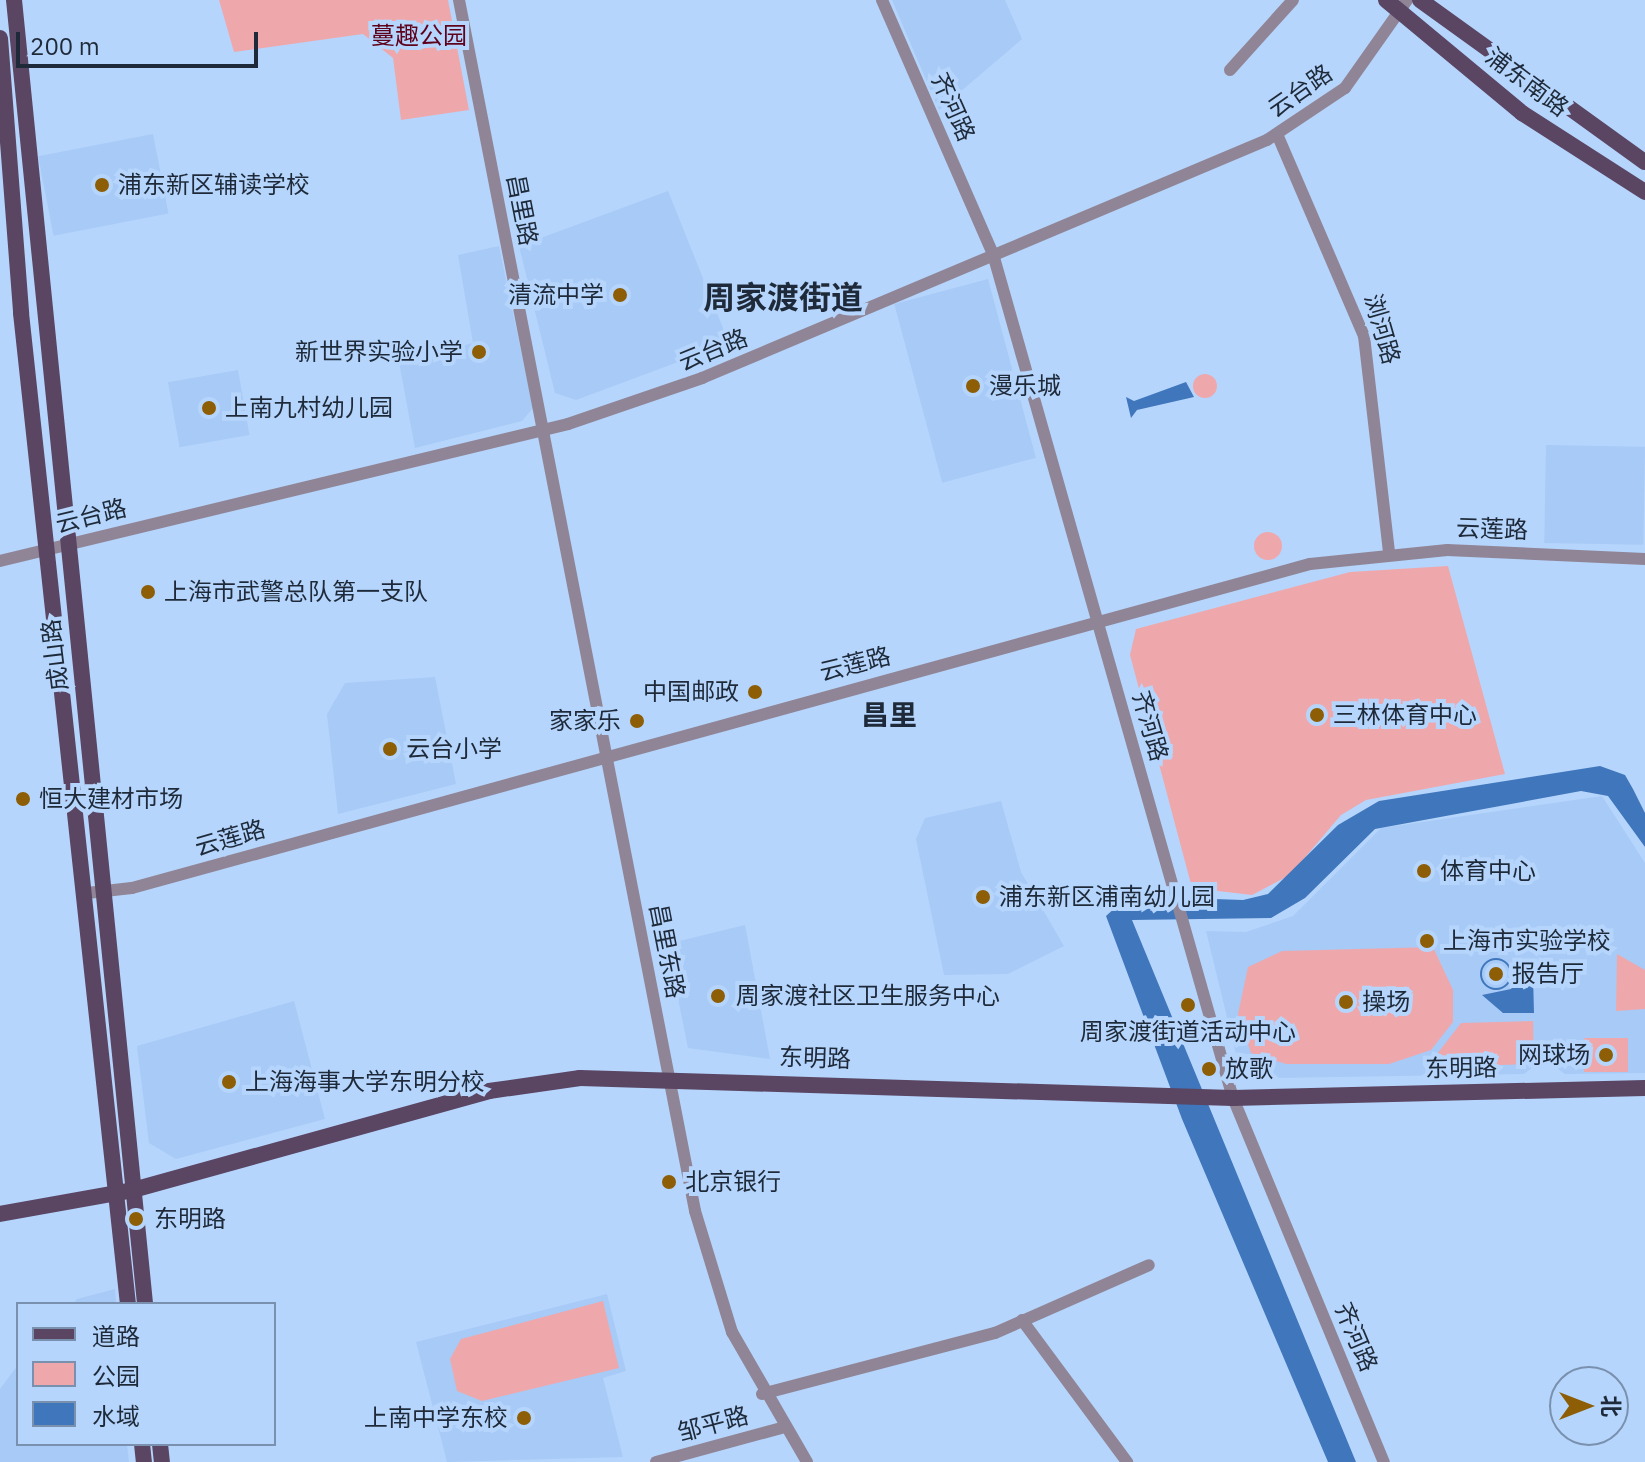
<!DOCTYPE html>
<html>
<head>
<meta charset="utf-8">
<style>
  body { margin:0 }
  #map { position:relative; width:1645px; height:1462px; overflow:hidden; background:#b6d5fc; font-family:"IBM Plex Sans","Noto Sans SC",sans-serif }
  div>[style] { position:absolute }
  .built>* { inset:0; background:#a7caf7; transform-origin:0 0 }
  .green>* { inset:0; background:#eea8ac; transform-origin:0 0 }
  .round { border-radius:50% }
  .water>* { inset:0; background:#4077bc }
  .stream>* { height:2px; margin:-1px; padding:0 1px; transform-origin:1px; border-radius:1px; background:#4077bc }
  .stream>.ring { margin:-1px; padding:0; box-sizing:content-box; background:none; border:2px solid #4077bc; border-radius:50% }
  .minor>* { height:12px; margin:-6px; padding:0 6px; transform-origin:6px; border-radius:6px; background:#908596 }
  .major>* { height:16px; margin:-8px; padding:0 8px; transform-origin:8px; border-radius:8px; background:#5a4563 }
  .dots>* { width:22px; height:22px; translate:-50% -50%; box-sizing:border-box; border:4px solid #b6d5fc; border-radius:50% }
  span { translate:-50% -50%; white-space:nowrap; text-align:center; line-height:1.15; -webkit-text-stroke:8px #b6d5fc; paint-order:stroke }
  .park-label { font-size:24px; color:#5e011b }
  .street-label { font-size:24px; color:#1e2a39 }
  .poi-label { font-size:24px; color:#1e2a39 }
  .left { translate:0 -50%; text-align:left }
  .right { translate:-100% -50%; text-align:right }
  .quarter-label { font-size:28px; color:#1e2a39; font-weight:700 }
  .district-label { font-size:32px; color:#1e2a39; font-weight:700 }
  .legend { position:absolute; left:16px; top:1302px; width:260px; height:144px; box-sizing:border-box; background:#b6d5fc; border:2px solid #7991ae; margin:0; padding:10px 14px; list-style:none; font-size:24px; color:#1e2a39 }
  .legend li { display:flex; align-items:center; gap:16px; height:40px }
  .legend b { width:40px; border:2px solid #7991ae }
  .north { position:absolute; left:1549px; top:1366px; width:80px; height:80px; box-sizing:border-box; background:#b6d5fc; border:2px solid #7991ae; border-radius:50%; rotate:90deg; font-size:22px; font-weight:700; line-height:32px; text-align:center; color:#1e2a39 }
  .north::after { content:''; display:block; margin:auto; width:28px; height:36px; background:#8d5e05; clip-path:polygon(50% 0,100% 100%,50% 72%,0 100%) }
  .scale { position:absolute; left:16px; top:32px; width:242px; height:36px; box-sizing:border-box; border:4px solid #1e2a39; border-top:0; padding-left:10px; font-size:24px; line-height:28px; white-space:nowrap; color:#1e2a39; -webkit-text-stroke:6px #b6d5fc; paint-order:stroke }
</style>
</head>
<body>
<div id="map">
  <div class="built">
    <div style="clip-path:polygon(892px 0,1005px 0,1022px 39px,939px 110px)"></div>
    <div style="left:153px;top:134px;width:81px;height:117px;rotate:79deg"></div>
    <div style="clip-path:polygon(668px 191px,729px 343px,576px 400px,555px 393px,519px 246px)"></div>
    <div style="clip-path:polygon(499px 246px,533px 408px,522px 421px,415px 448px,399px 362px,473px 343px,458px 255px)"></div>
    <div style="left:988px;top:279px;width:185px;height:97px;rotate:75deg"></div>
    <div style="left:238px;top:370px;width:66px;height:71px;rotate:80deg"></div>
    <div style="left:1546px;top:445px;width:99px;height:98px;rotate:1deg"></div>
    <div style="clip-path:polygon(435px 677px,456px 784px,338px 814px,327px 714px,345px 683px)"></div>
    <div style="clip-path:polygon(1602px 796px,1645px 863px,1645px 1073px,1565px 1074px,1544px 1059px,1524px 1074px,1277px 1078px,1237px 1058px,1206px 931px,1246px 932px,1293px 916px,1381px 828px)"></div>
    <div style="clip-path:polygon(1001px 801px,1021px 872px,1064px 946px,1008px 974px,944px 975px,916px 839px,925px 818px)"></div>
    <div style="clip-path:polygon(745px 925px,770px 1059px,688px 1048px,667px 944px)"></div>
    <div style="clip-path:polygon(294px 1001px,325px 1119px,176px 1159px,149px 1143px,137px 1046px)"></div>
    <div style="clip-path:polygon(115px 1289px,116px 1304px,73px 1304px,77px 1299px)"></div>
    <div style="clip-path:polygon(607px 1294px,626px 1371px,603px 1378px,623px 1457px,447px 1462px,416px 1342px)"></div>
    <div style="clip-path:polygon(18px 1365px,18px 1444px,127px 1444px,129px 1462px,0 1462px,0 1389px)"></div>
  </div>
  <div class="green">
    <div style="clip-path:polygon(219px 0,448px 0,469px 110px,401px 120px,393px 58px,363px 34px,234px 52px)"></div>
    <div class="round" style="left:1193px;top:374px;width:24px;height:24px"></div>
    <div class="round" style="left:1254px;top:532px;width:28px;height:28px"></div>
    <div style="clip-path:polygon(1448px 566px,1505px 774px,1366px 800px,1341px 815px,1290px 875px,1252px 895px,1192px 888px,1130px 655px,1136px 629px,1350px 572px)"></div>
    <div style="clip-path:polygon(1433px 947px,1453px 990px,1453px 1022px,1431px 1050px,1389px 1064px,1286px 1064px,1251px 1053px,1238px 1014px,1248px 967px,1282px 951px)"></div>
    <div style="clip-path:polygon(1617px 954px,1645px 970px,1645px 1009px,1616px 1011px)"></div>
    <div style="clip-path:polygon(1533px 1021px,1534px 1064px,1427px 1067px,1461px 1023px)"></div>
    <div style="left:1584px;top:1038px;width:44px;height:34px"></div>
    <div style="clip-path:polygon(603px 1301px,619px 1368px,482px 1401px,457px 1391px,450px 1359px,461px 1339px)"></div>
  </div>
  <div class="water">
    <div style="clip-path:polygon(1186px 382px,1194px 397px,1137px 410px,1131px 418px,1126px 397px,1134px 401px)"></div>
    <div style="clip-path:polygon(1600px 766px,1625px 775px,1633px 789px,1645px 813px,1645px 847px,1608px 796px,1581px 791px,1375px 829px,1305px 898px,1271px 918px,1132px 920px,1356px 1462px,1328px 1462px,1182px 1119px,1106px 916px,1128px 896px,1243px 900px,1268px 894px,1338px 825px,1379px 801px)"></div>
    <div style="clip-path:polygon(1525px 971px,1533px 975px,1534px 1013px,1503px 1013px,1482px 995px,1511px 989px)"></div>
  </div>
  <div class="stream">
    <div class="ring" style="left:1481px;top:959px;width:28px;height:28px"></div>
  </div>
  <div class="minor">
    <div style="left:459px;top:0;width:1234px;rotate:78.97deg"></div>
    <div style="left:695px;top:1211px;width:127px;rotate:73deg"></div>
    <div style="left:732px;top:1332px;width:150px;rotate:60deg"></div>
    <div style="left:882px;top:0;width:277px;rotate:66.4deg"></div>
    <div style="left:993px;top:254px;width:877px;rotate:74.13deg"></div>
    <div style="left:1233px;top:1098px;width:394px;rotate:67.5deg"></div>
    <div style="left:1230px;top:70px;width:94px;rotate:-48deg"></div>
    <div style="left:1277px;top:134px;width:220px;rotate:66.7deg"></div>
    <div style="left:1364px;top:336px;width:217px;rotate:83.4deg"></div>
    <div style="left:0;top:561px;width:584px;rotate:-13.56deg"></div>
    <div style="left:568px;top:424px;width:142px;rotate:-18.9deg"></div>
    <div style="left:702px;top:378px;width:613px;rotate:-22.84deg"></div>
    <div style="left:1267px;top:140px;width:94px;rotate:-33.7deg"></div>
    <div style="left:1345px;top:88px;width:108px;rotate:-54.8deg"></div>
    <div style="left:87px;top:893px;width:45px;rotate:-6.3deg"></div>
    <div style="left:132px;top:888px;width:1222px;rotate:-15.38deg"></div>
    <div style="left:1310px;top:564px;width:138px;rotate:-5.8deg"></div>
    <div style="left:1447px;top:550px;width:198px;rotate:2.6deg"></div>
    <div style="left:1022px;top:1320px;width:177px;rotate:53.5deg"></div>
    <div style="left:762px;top:1394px;width:241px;rotate:-14.7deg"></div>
    <div style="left:995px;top:1333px;width:168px;rotate:-23.8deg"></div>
    <div style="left:656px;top:1462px;width:130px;rotate:-15.2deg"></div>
  </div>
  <div class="major">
    <div style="left:14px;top:0;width:1311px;rotate:84.26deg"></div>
    <div style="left:1386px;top:0;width:177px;rotate:39.7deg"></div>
    <div style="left:1522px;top:113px;width:146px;rotate:32.7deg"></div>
    <div style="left:1420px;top:0;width:277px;rotate:35.8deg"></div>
    <div style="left:0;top:38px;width:276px;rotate:85.6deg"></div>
    <div style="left:21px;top:313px;width:997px;rotate:83.84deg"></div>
    <div style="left:0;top:1214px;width:135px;rotate:-10.2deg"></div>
    <div style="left:133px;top:1190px;width:370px;rotate:-15.5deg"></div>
    <div style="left:489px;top:1091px;width:92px;rotate:-8.1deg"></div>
    <div style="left:580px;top:1078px;width:653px;rotate:1.75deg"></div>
    <div style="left:1233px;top:1098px;width:412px;rotate:-1.4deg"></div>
    <div style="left:142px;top:1444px;width:18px;rotate:84deg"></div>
    <div style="left:160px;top:1444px;width:18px;rotate:84deg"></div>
  </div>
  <div class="dots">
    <div style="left:102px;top:185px;background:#8d5e05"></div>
    <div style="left:620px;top:295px;background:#8d5e05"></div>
    <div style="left:479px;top:352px;background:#8d5e05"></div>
    <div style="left:973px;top:386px;background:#8d5e05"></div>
    <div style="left:209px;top:408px;background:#8d5e05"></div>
    <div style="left:148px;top:592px;background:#8d5e05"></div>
    <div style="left:755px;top:692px;background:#8d5e05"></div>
    <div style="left:1317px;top:715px;background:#8d5e05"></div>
    <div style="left:637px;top:721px;background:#8d5e05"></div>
    <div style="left:390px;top:749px;background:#8d5e05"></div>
    <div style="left:23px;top:799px;background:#8d5e05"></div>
    <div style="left:1424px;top:871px;background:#8d5e05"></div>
    <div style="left:983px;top:897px;background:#8d5e05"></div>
    <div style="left:1427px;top:941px;background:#8d5e05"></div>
    <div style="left:1496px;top:974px;background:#8d5e05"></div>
    <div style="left:718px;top:996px;background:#8d5e05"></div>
    <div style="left:1346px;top:1002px;background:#8d5e05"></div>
    <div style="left:1188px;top:1005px;background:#8d5e05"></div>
    <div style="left:1606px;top:1055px;background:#8d5e05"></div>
    <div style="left:1209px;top:1069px;background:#8d5e05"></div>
    <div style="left:229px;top:1082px;background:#8d5e05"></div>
    <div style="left:669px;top:1182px;background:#8d5e05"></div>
    <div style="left:136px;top:1219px;background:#8d5e05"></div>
    <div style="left:524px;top:1418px;background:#8d5e05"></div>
  </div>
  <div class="park-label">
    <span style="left:419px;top:36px">蔓趣公园</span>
  </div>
  <div class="street-label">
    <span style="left:1527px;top:82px;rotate:37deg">浦东南路</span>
    <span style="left:1300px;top:91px;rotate:-35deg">云台路</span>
    <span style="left:953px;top:107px;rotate:66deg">齐河路</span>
    <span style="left:522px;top:210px;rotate:79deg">昌里路</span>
    <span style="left:1382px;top:329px;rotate:74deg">浏河路</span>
    <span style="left:713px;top:350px;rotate:-22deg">云台路</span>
    <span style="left:91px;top:516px;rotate:-14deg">云台路</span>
    <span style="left:1492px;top:529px;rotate:2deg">云莲路</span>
    <span style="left:55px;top:655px;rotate:-97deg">成山路</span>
    <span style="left:855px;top:664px;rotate:-14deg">云莲路</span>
    <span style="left:1150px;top:726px;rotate:74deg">齐河路</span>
    <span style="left:230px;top:838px;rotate:-16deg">云莲路</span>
    <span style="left:667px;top:951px;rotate:79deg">昌里东路</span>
    <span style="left:815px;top:1058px;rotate:2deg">东明路</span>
    <span style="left:1461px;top:1068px;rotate:-1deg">东明路</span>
    <span style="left:1356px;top:1337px;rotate:67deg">齐河路</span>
    <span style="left:713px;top:1424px;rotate:-15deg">邹平路</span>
  </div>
  <div class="poi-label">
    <span class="left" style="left:118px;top:185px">浦东新区辅读学校</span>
    <span class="right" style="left:604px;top:295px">清流中学</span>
    <span class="right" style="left:463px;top:352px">新世界实验小学</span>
    <span class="left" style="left:989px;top:386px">漫乐城</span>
    <span class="left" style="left:225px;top:408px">上南九村幼儿园</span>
    <span class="left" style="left:164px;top:592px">上海市武警总队第一支队</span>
    <span class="right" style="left:739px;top:692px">中国邮政</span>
    <span class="left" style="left:1333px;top:715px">三林体育中心</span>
    <span class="right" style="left:621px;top:721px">家家乐</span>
    <span class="left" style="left:406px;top:749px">云台小学</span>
    <span class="left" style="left:39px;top:799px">恒大建材市场</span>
    <span class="left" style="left:1440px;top:871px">体育中心</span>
    <span class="left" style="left:999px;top:897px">浦东新区浦南幼儿园</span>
    <span class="left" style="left:1443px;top:941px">上海市实验学校</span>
    <span class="left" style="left:1512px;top:974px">报告厅</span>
    <span class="left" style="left:736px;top:996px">周家渡社区卫生服务中心</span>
    <span class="left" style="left:1362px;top:1002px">操场</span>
    <span style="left:1188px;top:1032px">周家渡街道活动中心</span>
    <span class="right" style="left:1590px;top:1055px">网球场</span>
    <span class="left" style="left:1225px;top:1069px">放歌</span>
    <span class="left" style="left:245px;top:1082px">上海海事大学东明分校</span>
    <span class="left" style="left:685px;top:1182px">北京银行</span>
    <span class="left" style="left:154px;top:1219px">东明路</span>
    <span class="right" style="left:508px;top:1418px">上南中学东校</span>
  </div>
  <div class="quarter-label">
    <span style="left:889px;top:715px">昌里</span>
  </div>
  <div class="district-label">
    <span style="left:783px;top:297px">周家渡街道</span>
  </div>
  <ul class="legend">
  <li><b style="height:10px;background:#5a4563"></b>道路</li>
  <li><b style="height:22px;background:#eea8ac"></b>公园</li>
  <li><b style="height:22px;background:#4077bc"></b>水域</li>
  </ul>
  <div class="north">北</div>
  <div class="scale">200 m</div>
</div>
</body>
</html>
